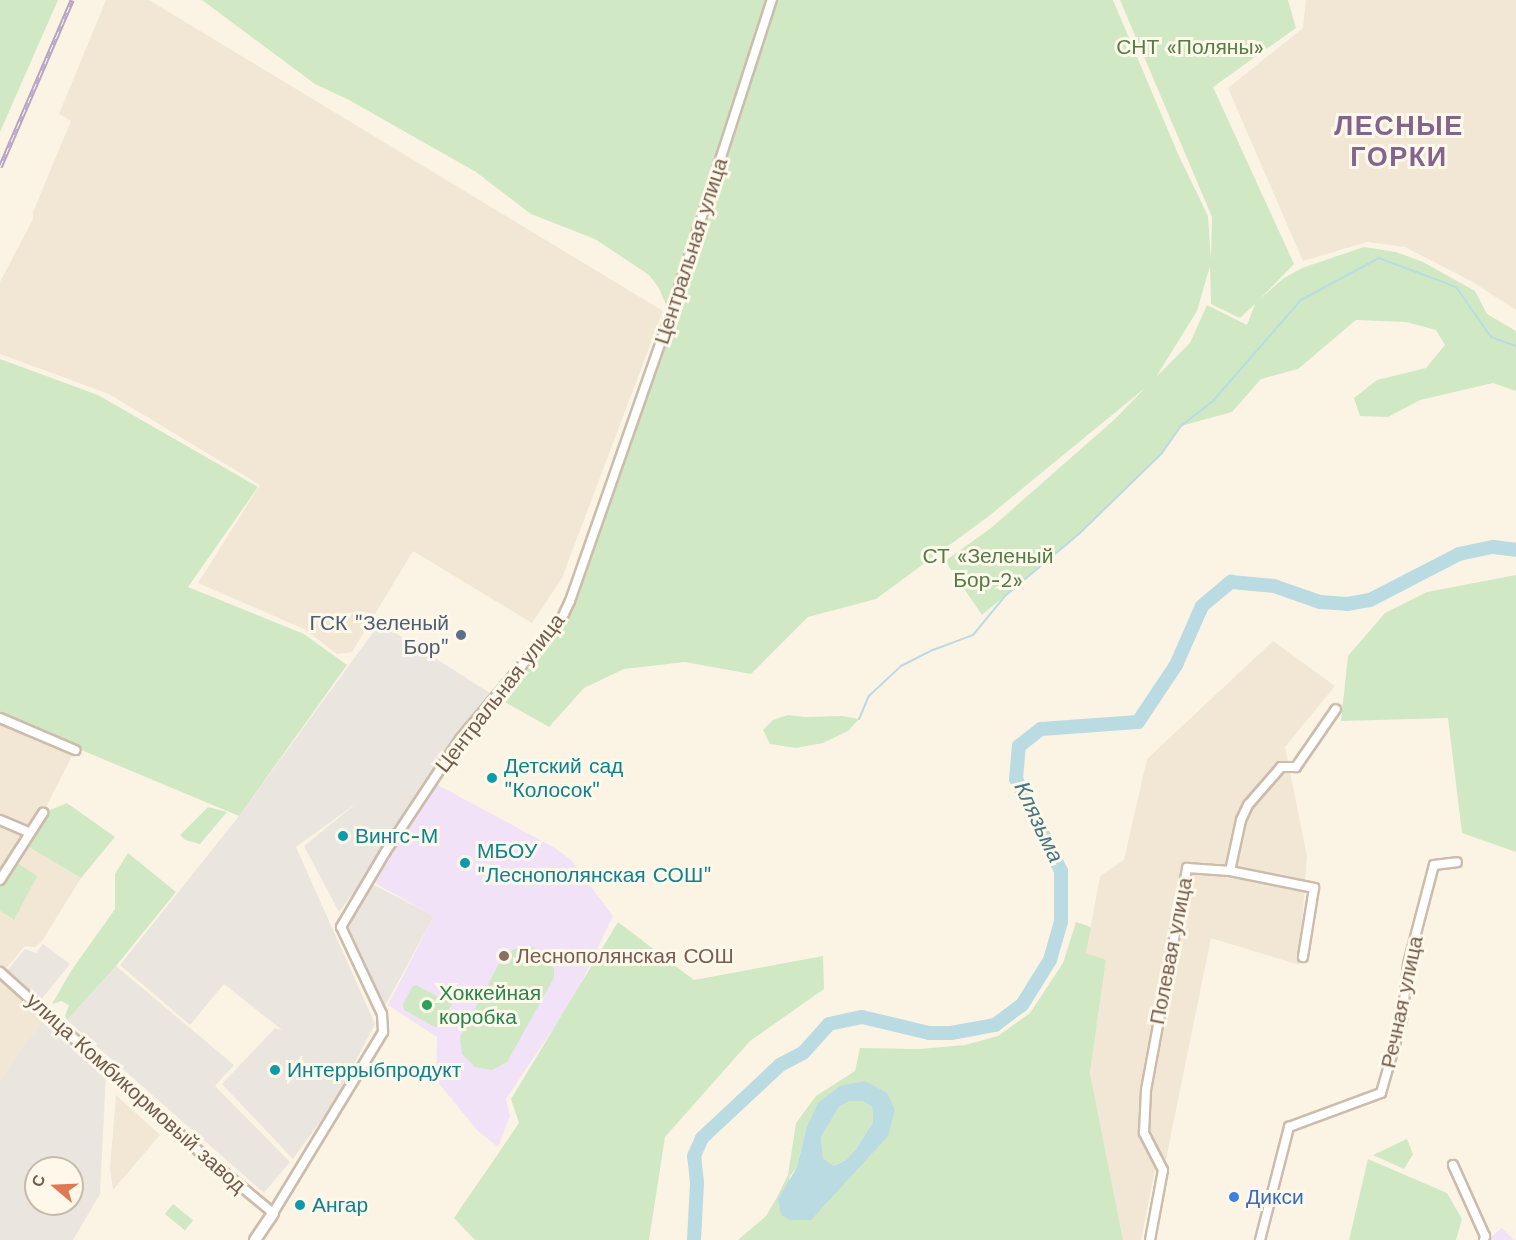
<!DOCTYPE html>
<html>
<head>
<meta charset="utf-8">
<style>
  body { margin:0 }
  #map { position:relative; width:1516px; height:1240px; overflow:hidden; background:#fbf4e5; font-family:"Work Sans",sans-serif }
  div>[style] { position:absolute }
  .residential>* { inset:0; background:#f2e6d4 }
  .industrial>* { inset:0; background:#ebe5df }
  .education>* { inset:0; background:#f1e2f7 }
  .green>* { inset:0; background:#d1e8c4; transform-origin:0 0 }
  .water>* { inset:0; background:#bbdbe3 }
  .stream>* { height:2px; margin:-1px; padding:0 1px; transform-origin:1px; border-radius:1px; background:#bbdbe3 }
  .river>* { height:14px; margin:-7px; padding:0 7px; transform-origin:7px; border-radius:7px; background:#bbdbe3 }
  .roads { filter:drop-shadow(2px 0 #ccbcac) drop-shadow(-2px 0 #ccbcac) drop-shadow(0 2px #ccbcac) drop-shadow(0 -2px #ccbcac) }
  .minor>* { height:8px; margin:-4px; padding:0 4px; transform-origin:4px; border-radius:4px; background:#fff }
  .tertiary>* { height:10px; margin:-5px; padding:0 5px; transform-origin:5px; border-radius:5px; background:#fff }
  .rail>* { height:4.5px; margin-top:-2.25px; transform-origin:0; background:repeating-linear-gradient(90deg,#fef8eb 0 7px,#b7a4c4 0 14px); box-sizing:border-box; border-block:2px solid #b7a4c4 }
  .dots>* { width:16px; height:16px; translate:-50% -50%; box-sizing:border-box; border:3px solid #fef8eb; border-radius:50% }
  span { translate:-50% -50%; white-space:nowrap; text-align:center; line-height:1.15; -webkit-text-stroke:6px #fef8eb; paint-order:stroke }
  .park-label { font-size:21px; color:#547d47 }
  .street-label { font-size:21px; color:#725c4c }
  .service-label { font-size:21px; color:#4e5e75 }
  .right { translate:-100% -50%; text-align:right }
  .culture-label { font-size:21px; color:#0d838f }
  .left { translate:0 -50%; text-align:left }
  .education-label { font-size:21px; color:#785e54 }
  .leisure-label { font-size:21px; color:#27864d }
  .shop-label { font-size:21px; color:#366cbe }
  .water-label { font-size:22px; color:#477685; font-style:italic }
  .district-label { font-size:27px; color:#83648e; font-weight:700; letter-spacing:1.5px }
  .north { position:absolute; left:24px; top:1156px; width:60px; height:60px; box-sizing:border-box; background:#fef8eb; border:2px solid #c6baab; border-radius:50%; rotate:289deg; font-size:16px; font-weight:700; line-height:24px; text-align:center; color:#725c4c }
  .north::after { content:''; display:block; margin:auto; width:21px; height:27px; background:#de7951; clip-path:polygon(50% 0,100% 100%,50% 72%,0 100%) }
</style>
</head>
<body>
<div id="map">
  <div class="residential">
    <div style="clip-path:polygon(106px 0,149px 0,663px 311px,562px 578px,532px 623px,413px 551px,352px 652px,337px 654px,304px 629px,198px 583px,260px 485px,109px 394px,0 354px,0 282px,33px 219px,33px 212px,71px 121px,59px 114px)"></div>
    <div style="clip-path:polygon(1306px 0,1516px 0,1516px 310px,1471px 281px,1405px 247px,1367px 242px,1303px 261px,1228px 88px,1303px 28px)"></div>
    <div style="clip-path:polygon(1273px 641px,1335px 686px,1285px 747px,1307px 856px,1299px 965px,1211px 938px,1166px 1159px,1155px 1169px,1141px 1240px,1123px 1240px,1090px 1073px,1106px 961px,1086px 954px,1100px 876px,1124px 860px,1147px 759px)"></div>
    <div style="clip-path:polygon(0 718px,75px 750px,43px 813px,22px 843px,81px 878px,42px 941px,35px 947px,25px 946px,2px 973px,50px 1016px,27px 1041px,0 1081px,0 911px,13px 920px,0 880px)"></div>
    <div style="clip-path:polygon(116px 1095px,160px 1135px,113px 1190px,110px 1169px)"></div>
  </div>
  <div class="industrial">
    <div style="clip-path:polygon(380px 623px,496px 697px,339px 912px,304px 846px,358px 802px,296px 847px,375px 1024px,333px 1104px,293px 1159px,222px 1084px,275px 1028px,282px 1030px,224px 984px,190px 1025px,120px 965px,239px 816px)"></div>
    <div style="clip-path:polygon(370px 883px,434px 916px,385px 1006px,345px 926px)"></div>
    <div style="clip-path:polygon(43px 944px,70px 964px,41px 1000px,6px 972px,25px 949px,36px 953px)"></div>
    <div style="clip-path:polygon(116px 966px,234px 1065px,215px 1086px,290px 1162px,264px 1193px,67px 1020px)"></div>
    <div style="clip-path:polygon(evenodd,46px 1020px,106px 1074px,100px 1194px,73px 1240px,0 1240px,0 1081px,27px 1041px,46px 1020px,36px 1168px,72px 1168px,72px 1204px,36px 1204px,36px 1168px)"></div>
  </div>
  <div class="education">
    <div style="clip-path:polygon(432px 782px,555px 848px,571px 860px,613px 916px,575px 996px,506px 1099px,510px 1116px,498px 1147px,477px 1130px,436px 1080px,437px 1037px,388px 1005px,434px 916px,373px 882px)"></div>
    <div style="clip-path:polygon(1502px 1228px,1514px 1240px,1490px 1240px,1491px 1237px)"></div>
  </div>
  <div class="green">
    <div style="clip-path:polygon(0 0,58px 0,0 132px)"></div>
    <div style="clip-path:polygon(evenodd,202px 0,1113px 0,1178px 154px,1208px 216px,1211px 260px,1212px 217px,1120px 0,1288px 0,1296px 28px,1213px 87px,1294px 264px,1259px 300px,1284px 278px,1302px 268px,1364px 247px,1396px 252px,1423px 262px,1475px 291px,1487px 314px,1516px 331px,1516px 391px,1493px 383px,1420px 400px,1388px 417px,1360px 416px,1354px 398px,1377px 380px,1426px 368px,1445px 345px,1436px 330px,1406px 322px,1356px 320px,1298px 369px,1261px 379px,1232px 412px,1181px 426px,1162px 453px,1080px 533px,982px 615px,945px 561px,991px 528px,1115px 419px,1145px 388px,989px 516px,876px 599px,808px 617px,751px 674px,685px 662px,624px 669px,584px 688px,549px 727px,496px 697px,562px 618px,670px 315px,659px 288px,649px 275px,595px 239px,531px 214px,476px 172px,349px 100px,315px 84px,202px 0,1210px 266px,1211px 304px,1240px 318px,1255px 304px,1247px 325px,1207px 305px,1190px 343px,1156px 377px,1197px 311px,1210px 266px)"></div>
    <div style="clip-path:polygon(0 359px,98px 395px,258px 487px,188px 587px,304px 634px,347px 665px,239px 816px,0 716px)"></div>
    <div style="clip-path:polygon(1516px 575px,1516px 852px,1462px 833px,1448px 718px,1341px 721px,1348px 656px,1385px 613px,1427px 592px)"></div>
    <div style="clip-path:polygon(788px 715px,805px 717px,842px 716px,859px 719px,848px 731px,823px 743px,796px 748px,770px 744px,763px 730px,773px 720px)"></div>
    <div style="clip-path:polygon(67px 803px,115px 837px,81px 878px,22px 843px,43px 813px)"></div>
    <div style="clip-path:polygon(208px 807px,227px 812px,200px 844px,185px 840px,180px 835px)"></div>
    <div style="clip-path:polygon(128px 853px,176px 892px,116px 966px,67px 1020px,65px 1016px,69px 1005px,61px 1001px,52px 1004px,71px 971px,115px 909px,115px 874px)"></div>
    <div style="clip-path:polygon(12px 860px,37px 876px,14px 920px,0 911px,0 880px)"></div>
    <div style="clip-path:polygon(618px 922px,694px 980px,823px 956px,824px 989px,750px 1041px,665px 1137px,649px 1240px,475px 1240px,454px 1218px,519px 1123px,511px 1099px)"></div>
    <div style="clip-path:polygon(evenodd,1076px 922px,1091px 927px,1086px 953px,1106px 960px,1090px 1073px,1123px 1240px,738px 1240px,766px 1216px,776px 1199px,788px 1175px,796px 1123px,816px 1096px,855px 1071px,860px 1048px,920px 1049px,965px 1045px,998px 1036px,1030px 1013px,1063px 963px,1076px 922px,865px 1081px,888px 1136px,781px 1215px,790px 1176px,797px 1167px,806px 1129px,865px 1081px)"></div>
    <div style="clip-path:polygon(522px 946px,531px 946px,546px 954px,554px 969px,554px 978px,507px 1062px,492px 1070px,475px 1067px,462px 1054px,460px 1037px,501px 960px,506px 953px)"></div>
    <div style="clip-path:polygon(416px 985px,452px 1004px,440px 1027px,435px 1027px,404px 1010px,403px 1004px,412px 987px)"></div>
    <div style="clip-path:polygon(850px 1101px,863px 1101px,872px 1107px,873px 1122px,856px 1149px,846px 1160px,834px 1166px,823px 1158px,821px 1137px,839px 1107px)"></div>
    <div style="clip-path:polygon(1407px 1139px,1413px 1154px,1404px 1169px,1373px 1155px)"></div>
    <div style="clip-path:polygon(1368px 1159px,1447px 1193px,1462px 1219px,1456px 1240px,1349px 1240px)"></div>
    <div style="left:173px;top:1204px;width:26px;height:13px;rotate:39deg"></div>
  </div>
  <div class="water">
    <div style="clip-path:polygon(evenodd,865px 1081px,887px 1093px,895px 1110px,888px 1136px,811px 1220px,790px 1220px,781px 1215px,778px 1199px,797px 1167px,806px 1129px,818px 1103px,840px 1086px,865px 1081px,850px 1101px,863px 1101px,872px 1107px,873px 1122px,856px 1149px,846px 1160px,834px 1166px,823px 1158px,821px 1137px,839px 1107px,850px 1101px)"></div>
  </div>
  <div class="stream">
    <div style="left:859px;top:719px;width:25px;rotate:-67deg"></div>
    <div style="left:869px;top:696px;width:44px;rotate:-43.2deg"></div>
    <div style="left:901px;top:666px;width:36px;rotate:-27deg"></div>
    <div style="left:933px;top:650px;width:43px;rotate:-20.6deg"></div>
    <div style="left:973px;top:635px;width:50px;rotate:-50.6deg"></div>
    <div style="left:1005px;top:596px;width:98px;rotate:-40deg"></div>
    <div style="left:1080px;top:533px;width:115px;rotate:-44.3deg"></div>
    <div style="left:1162px;top:453px;width:33px;rotate:-55deg"></div>
    <div style="left:1181px;top:426px;width:39px;rotate:-38deg"></div>
    <div style="left:1212px;top:402px;width:135px;rotate:-48.9deg"></div>
    <div style="left:1301px;top:300px;width:89px;rotate:-28.3deg"></div>
    <div style="left:1379px;top:258px;width:82px;rotate:20.6deg"></div>
    <div style="left:1456px;top:287px;width:61px;rotate:55deg"></div>
    <div style="left:1491px;top:337px;width:27px;rotate:20deg"></div>
  </div>
  <div class="river">
    <div style="left:694px;top:1240px;width:57px;rotate:-87deg"></div>
    <div style="left:697px;top:1183px;width:27px;rotate:-96deg"></div>
    <div style="left:694px;top:1156px;width:20px;rotate:-66deg"></div>
    <div style="left:702px;top:1138px;width:107px;rotate:-43.1deg"></div>
    <div style="left:780px;top:1065px;width:26px;rotate:-28deg"></div>
    <div style="left:803px;top:1053px;width:39px;rotate:-48deg"></div>
    <div style="left:829px;top:1024px;width:34px;rotate:-12deg"></div>
    <div style="left:862px;top:1017px;width:69px;rotate:13.4deg"></div>
    <div style="left:929px;top:1033px;width:22px"></div>
    <div style="left:951px;top:1033px;width:45px;rotate:-10.3deg"></div>
    <div style="left:995px;top:1025px;width:34px;rotate:-37deg"></div>
    <div style="left:1022px;top:1005px;width:53px;rotate:-58.1deg"></div>
    <div style="left:1050px;top:960px;width:40px;rotate:-74deg"></div>
    <div style="left:1061px;top:922px;width:51px;rotate:-90deg"></div>
    <div style="left:1061px;top:871px;width:102px;rotate:-116.1deg"></div>
    <div style="left:1016px;top:779px;width:33px;rotate:-85deg"></div>
    <div style="left:1019px;top:746px;width:28px;rotate:-38deg"></div>
    <div style="left:1041px;top:729px;width:97px;rotate:-4.1deg"></div>
    <div style="left:1138px;top:722px;width:69px;rotate:-56.3deg"></div>
    <div style="left:1176px;top:665px;width:64px;rotate:-66.2deg"></div>
    <div style="left:1202px;top:606px;width:38px;rotate:-40deg"></div>
    <div style="left:1231px;top:582px;width:43px;rotate:5.3deg"></div>
    <div style="left:1274px;top:586px;width:49px;rotate:19.2deg"></div>
    <div style="left:1320px;top:602px;width:27px;rotate:4deg"></div>
    <div style="left:1347px;top:604px;width:23px;rotate:-10deg"></div>
    <div style="left:1370px;top:600px;width:100px;rotate:-27.3deg"></div>
    <div style="left:1459px;top:554px;width:35px;rotate:-12deg"></div>
    <div style="left:1493px;top:547px;width:23px;rotate:7deg"></div>
  </div>
  <div class="roads">
    <div class="minor">
      <div style="left:0;top:718px;width:82px;rotate:23.1deg"></div>
      <div style="left:0;top:820px;width:30px;rotate:23deg"></div>
      <div style="left:1230px;top:871px;width:86px;rotate:11.4deg"></div>
      <div style="left:1314px;top:888px;width:70px;rotate:99.1deg"></div>
      <div style="left:0;top:880px;width:80px;rotate:-57.3deg"></div>
      <div style="left:0;top:972px;width:272px;rotate:42deg"></div>
      <div style="left:202px;top:1154px;width:92px;rotate:39.7deg"></div>
      <div style="left:273px;top:1213px;width:212px;rotate:-58.7deg"></div>
      <div style="left:383px;top:1032px;width:18px;rotate:-93deg"></div>
      <div style="left:382px;top:1014px;width:96px;rotate:-115.2deg"></div>
      <div style="left:341px;top:927px;width:88px;rotate:-59.4deg"></div>
      <div style="left:386px;top:851px;width:134px;rotate:-56.5deg"></div>
      <div style="left:460px;top:739px;width:158px;rotate:-49.9deg"></div>
      <div style="left:562px;top:618px;width:19px;rotate:-65deg"></div>
      <div style="left:570px;top:601px;width:303px;rotate:-70.7deg"></div>
      <div style="left:670px;top:315px;width:331px;rotate:-72.1deg"></div>
      <div style="left:1453px;top:1165px;width:78px;rotate:65.7deg"></div>
      <div style="left:1485px;top:1236px;width:4px;rotate:104deg"></div>
      <div style="left:1150px;top:1240px;width:71px;rotate:-79.5deg"></div>
      <div style="left:1163px;top:1170px;width:42px;rotate:-117.2deg"></div>
      <div style="left:1144px;top:1133px;width:43px;rotate:-87.3deg"></div>
      <div style="left:1146px;top:1090px;width:226px;rotate:-79.5deg"></div>
      <div style="left:1187px;top:868px;width:43px;rotate:4deg"></div>
      <div style="left:1230px;top:871px;width:52px;rotate:-77.8deg"></div>
      <div style="left:1241px;top:820px;width:17px;rotate:-65deg"></div>
      <div style="left:1248px;top:805px;width:50px;rotate:-49deg"></div>
      <div style="left:1281px;top:767px;width:15px"></div>
      <div style="left:1296px;top:767px;width:70px;rotate:-55.4deg"></div>
      <div style="left:1260px;top:1240px;width:117px;rotate:-75.6deg"></div>
      <div style="left:1289px;top:1127px;width:98px;rotate:-20.3deg"></div>
      <div style="left:1381px;top:1093px;width:76px;rotate:-74deg"></div>
      <div style="left:1402px;top:1020px;width:56px;rotate:-83.9deg"></div>
      <div style="left:1408px;top:964px;width:102px;rotate:-75.3deg"></div>
      <div style="left:1434px;top:865px;width:23px;rotate:-7deg"></div>
    </div>
    <div class="tertiary">
      <div style="left:255px;top:1240px;width:32px;rotate:-56deg"></div>
    </div>
  </div>
  <div class="rail">
    <div style="left:0;top:167px;width:182px;rotate:-66.7deg"></div>
  </div>
  <div class="dots">
    <div style="left:461px;top:635px;background:#5c6f8a"></div>
    <div style="left:492px;top:778px;background:#0f9aa8"></div>
    <div style="left:343px;top:836px;background:#0f9aa8"></div>
    <div style="left:465px;top:863px;background:#0f9aa8"></div>
    <div style="left:504px;top:956px;background:#8d6e63"></div>
    <div style="left:427px;top:1005px;background:#2e9e5b"></div>
    <div style="left:275px;top:1070px;background:#0f9aa8"></div>
    <div style="left:1234px;top:1197px;background:#3f7fe0"></div>
    <div style="left:300px;top:1205px;background:#0f9aa8"></div>
  </div>
  <div class="park-label">
    <span style="left:1190px;top:47px">СНТ «Поляны»</span>
    <span style="left:988px;top:568px">СТ «Зеленый<br>Бор-2»</span>
  </div>
  <div class="street-label">
    <span style="left:691px;top:251px;rotate:-72deg">Центральная улица</span>
    <span style="left:500px;top:693px;rotate:-52deg">Центральная улица</span>
    <span style="left:1171px;top:951px;rotate:-79deg">Полевая улица</span>
    <span style="left:1402px;top:1002px;rotate:-78deg">Речная улица</span>
    <span style="left:136px;top:1093px;rotate:42deg">улица Комбикормовый завод</span>
  </div>
  <div class="service-label">
    <span class="right" style="left:449px;top:635px">ГСК "Зеленый<br>Бор"</span>
  </div>
  <div class="culture-label">
    <span class="left" style="left:504px;top:778px">Детский сад<br>"Колосок"</span>
    <span class="left" style="left:355px;top:836px">Вингс-М</span>
    <span class="left" style="left:477px;top:863px">МБОУ<br>"Леснополянская СОШ"</span>
    <span class="left" style="left:287px;top:1070px">Интеррыбпродукт</span>
    <span class="left" style="left:312px;top:1205px">Ангар</span>
  </div>
  <div class="education-label">
    <span class="left" style="left:516px;top:956px">Леснополянская СОШ</span>
  </div>
  <div class="leisure-label">
    <span class="left" style="left:439px;top:1005px">Хоккейная<br>коробка</span>
  </div>
  <div class="shop-label">
    <span class="left" style="left:1246px;top:1197px">Дикси</span>
  </div>
  <div class="water-label">
    <span style="left:1039px;top:822px;rotate:65deg">Клязьма</span>
  </div>
  <div class="district-label">
    <span style="left:1399px;top:142px">ЛЕСНЫЕ<br>ГОРКИ</span>
  </div>
  <div class="north">С</div>
</div>
</body>
</html>
